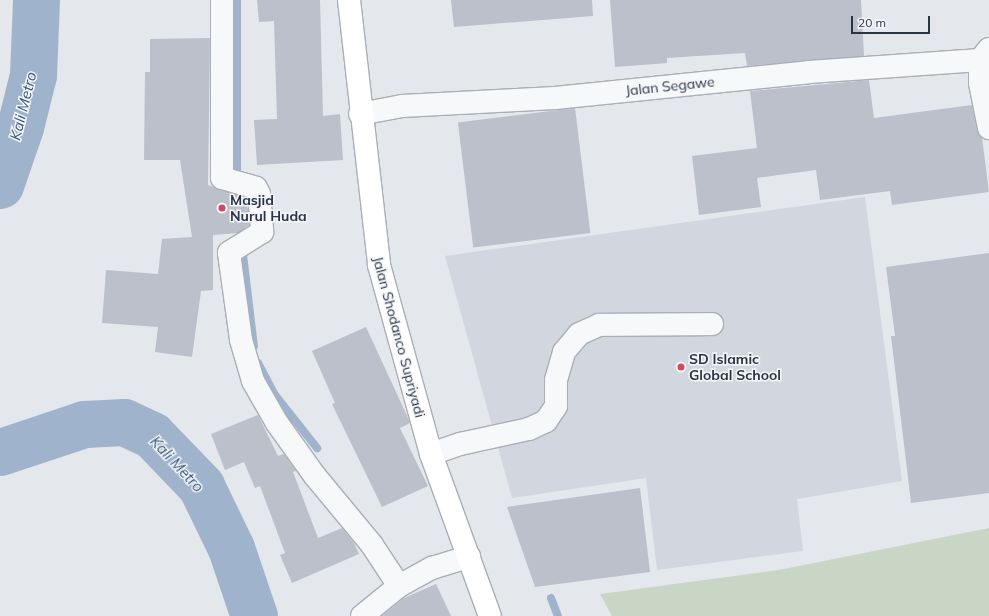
<!DOCTYPE html>
<html>
<head>
<meta charset="utf-8">
<style>
  body { margin:0 }
  #map { position:relative; width:989px; height:616px; overflow:hidden; background:#e4e7ec; font-family:Mulish,sans-serif }
  div>[style] { position:absolute }
  .built>* { inset:0; background:#d2d6de }
  .green>* { inset:0; background:#c9d6c5 }
  .stream>* { height:8px; margin:-4px; padding:0 4px; transform-origin:4px; border-radius:4px; background:#9fb4cc }
  .river>* { height:47px; margin:-23.5px; padding:0 23.5px; transform-origin:23.5px; border-radius:23.5px; background:#9fb4cc }
  .building>* { inset:0; background:#bbc0ca; transform-origin:0 0 }
  .roads { filter:drop-shadow(1px 0 #a9aeb7) drop-shadow(-1px 0 #a9aeb7) drop-shadow(0 1px #a9aeb7) drop-shadow(0 -1px #a9aeb7) }
  .minor>* { height:22px; margin:-11px; padding:0 11px; transform-origin:11px; border-radius:11px; background:#f7f8fa }
  .major>* { height:22px; margin:-11px; padding:0 11px; transform-origin:11px; border-radius:11px; background:#fff }
  .dots>* { width:11px; height:11px; translate:-50% -50%; box-sizing:border-box; border:2px solid #f4f6f9; border-radius:50% }
  span { translate:-50% -50%; white-space:nowrap; text-align:center; line-height:1.15; -webkit-text-stroke:3px #f4f6f9; paint-order:stroke }
  .street-label { font-size:14px; color:#2b3445 }
  .poi-label { font-size:14px; color:#2b3445; font-weight:700 }
  .left { translate:0 -50%; text-align:left }
  .water-label { font-size:15px; color:#34527a; font-style:italic }
  .scale { position:absolute; left:851px; top:16px; width:79px; height:18px; box-sizing:border-box; border:2px solid #2b3445; border-top:0; padding-left:5px; font-size:12px; line-height:14px; white-space:nowrap; color:#2b3445; -webkit-text-stroke:3px #f4f6f9; paint-order:stroke }
</style>
</head>
<body>
<div id="map">
  <div class="built">
    <div style="clip-path:polygon(865px 197px,902px 481px,797px 499px,803px 551px,657px 570px,646px 478px,512px 498px,445px 256px)"></div>
  </div>
  <div class="green">
    <div style="clip-path:polygon(989px 528px,989px 616px,612px 616px,600px 594px,779px 570px)"></div>
  </div>
  <div class="stream">
    <div style="left:237px;top:181px;width:181px;rotate:-90deg"></div>
    <div style="left:239px;top:221px;width:126px;rotate:83.2deg"></div>
    <div style="left:258px;top:363px;width:36px;rotate:62deg"></div>
    <div style="left:275px;top:395px;width:68px;rotate:51.6deg"></div>
    <div style="left:551px;top:598px;width:19px;rotate:69deg"></div>
  </div>
  <div class="river">
    <div style="left:0;top:185px;width:61px;rotate:-71deg"></div>
    <div style="left:20px;top:127px;width:54px;rotate:-76deg"></div>
    <div style="left:33px;top:75px;width:75px;rotate:-87.7deg"></div>
    <div style="left:0;top:452px;width:89px;rotate:-18.4deg"></div>
    <div style="left:84px;top:424px;width:40px;rotate:-2.9deg"></div>
    <div style="left:124px;top:422px;width:31px;rotate:25deg"></div>
    <div style="left:152px;top:435px;width:71px;rotate:46.1deg"></div>
    <div style="left:201px;top:486px;width:69px;rotate:64.2deg"></div>
    <div style="left:231px;top:548px;width:72px;rotate:71.3deg"></div>
  </div>
  <div class="building">
    <div style="clip-path:polygon(257px 0,320px 0,323px 116px,340px 114px,343px 160px,257px 165px,254px 120px,277px 119px,274px 21px,259px 22px)"></div>
    <div style="clip-path:polygon(451px 0,592px 0,593px 16px,454px 27px)"></div>
    <div style="clip-path:polygon(610px 0,861px 0,864px 56px,747px 66px,745px 53px,667px 58px,667px 63px,615px 67px)"></div>
    <div style="clip-path:polygon(210px 38px,208px 185px,247px 198px,249px 225px,237px 233px,213px 235px,213px 290px,201px 291px,192px 357px,155px 352px,158px 327px,102px 323px,106px 270px,158px 274px,162px 239px,192px 237px,180px 160px,144px 160px,145px 72px,150px 72px,150px 39px)"></div>
    <div style="clip-path:polygon(869px 80px,874px 118px,972px 105px,977px 130px,982px 138px,989px 192px,892px 205px,890px 191px,820px 200px,816px 170px,757px 178px,761px 207px,699px 215px,692px 156px,757px 148px,750px 91px)"></div>
    <div style="left:575px;top:108px;width:126px;height:118px;rotate:83deg"></div>
    <div style="clip-path:polygon(989px 253px,989px 493px,911px 503px,891px 336px,895px 336px,886px 267px)"></div>
    <div style="clip-path:polygon(366px 327px,408px 418px,410px 423px,400px 428px,428px 486px,382px 507px,332px 404px,335px 403px,312px 351px)"></div>
    <div style="clip-path:polygon(258px 415px,278px 456px,284px 454px,296px 471px,293px 472px,318px 538px,342px 528px,354px 543px,359px 554px,292px 583px,280px 555px,285px 553px,260px 486px,255px 488px,244px 462px,225px 470px,211px 434px)"></div>
    <div style="clip-path:polygon(640px 488px,650px 572px,535px 587px,507px 507px)"></div>
    <div style="clip-path:polygon(436px 584px,451px 616px,382px 616px,404px 598px)"></div>
  </div>
  <div class="roads">
    <div class="minor">
      <div style="left:222px;top:0;width:178px;rotate:90deg"></div>
      <div style="left:222px;top:178px;width:35px;rotate:16deg"></div>
      <div style="left:256px;top:188px;width:7px;rotate:63deg"></div>
      <div style="left:259px;top:194px;width:38px;rotate:85deg"></div>
      <div style="left:262px;top:232px;width:39px;rotate:148deg"></div>
      <div style="left:229px;top:253px;width:88px;rotate:82.1deg"></div>
      <div style="left:241px;top:340px;width:43px;rotate:73.7deg"></div>
      <div style="left:253px;top:381px;width:48px;rotate:60.3deg"></div>
      <div style="left:277px;top:423px;width:65px;rotate:54.4deg"></div>
      <div style="left:315px;top:476px;width:89px;rotate:50.4deg"></div>
      <div style="left:372px;top:545px;width:49px;rotate:56.6deg"></div>
      <div style="left:989px;top:49px;width:14px;rotate:129deg"></div>
      <div style="left:980px;top:60px;width:23px;rotate:90deg"></div>
      <div style="left:980px;top:83px;width:46px;rotate:78.7deg"></div>
      <div style="left:360px;top:114px;width:43px;rotate:-10.8deg"></div>
      <div style="left:402px;top:106px;width:153px;rotate:-3deg"></div>
      <div style="left:555px;top:98px;width:255px;rotate:-5.8deg"></div>
      <div style="left:809px;top:72px;width:171px;rotate:-4deg"></div>
      <div style="left:431px;top:454px;width:31px;rotate:-19deg"></div>
      <div style="left:460px;top:444px;width:71px;rotate:-12.3deg"></div>
      <div style="left:529px;top:429px;width:19px;rotate:-25deg"></div>
      <div style="left:546px;top:421px;width:18px;rotate:-56deg"></div>
      <div style="left:556px;top:406px;width:26px;rotate:-90deg"></div>
      <div style="left:556px;top:380px;width:29px;rotate:-74deg"></div>
      <div style="left:564px;top:352px;width:23px;rotate:-50deg"></div>
      <div style="left:579px;top:334px;width:22px;rotate:-24deg"></div>
      <div style="left:599px;top:325px;width:113px;rotate:-0.5deg"></div>
      <div style="left:362px;top:616px;width:48px;rotate:-39deg"></div>
      <div style="left:399px;top:586px;width:38px;rotate:-29deg"></div>
      <div style="left:432px;top:568px;width:39px;rotate:-17deg"></div>
    </div>
    <div class="major">
      <div style="left:349px;top:0;width:267px;rotate:83.5deg"></div>
      <div style="left:379px;top:265px;width:196px;rotate:74.6deg"></div>
      <div style="left:431px;top:454px;width:172px;rotate:70deg"></div>
    </div>
  </div>
  <div class="dots">
    <div style="left:222px;top:208px;background:#d1495b"></div>
    <div style="left:681px;top:367px;background:#d1495b"></div>
  </div>
  <div class="street-label">
    <span style="left:670px;top:86px;rotate:-6deg">Jalan Segawe</span>
    <span style="left:399px;top:337px;rotate:75deg">Jalan Shodanco Supriyadi</span>
  </div>
  <div class="poi-label">
    <span class="left" style="left:230px;top:208px">Masjid<br>Nurul Huda</span>
    <span class="left" style="left:689px;top:367px">SD Islamic<br>Global School</span>
  </div>
  <div class="water-label">
    <span style="left:23px;top:106px;rotate:-76deg">Kali Metro</span>
    <span style="left:177px;top:464px;rotate:47deg">Kali Metro</span>
  </div>
  <div class="scale">20 m</div>
</div>
</body>
</html>
